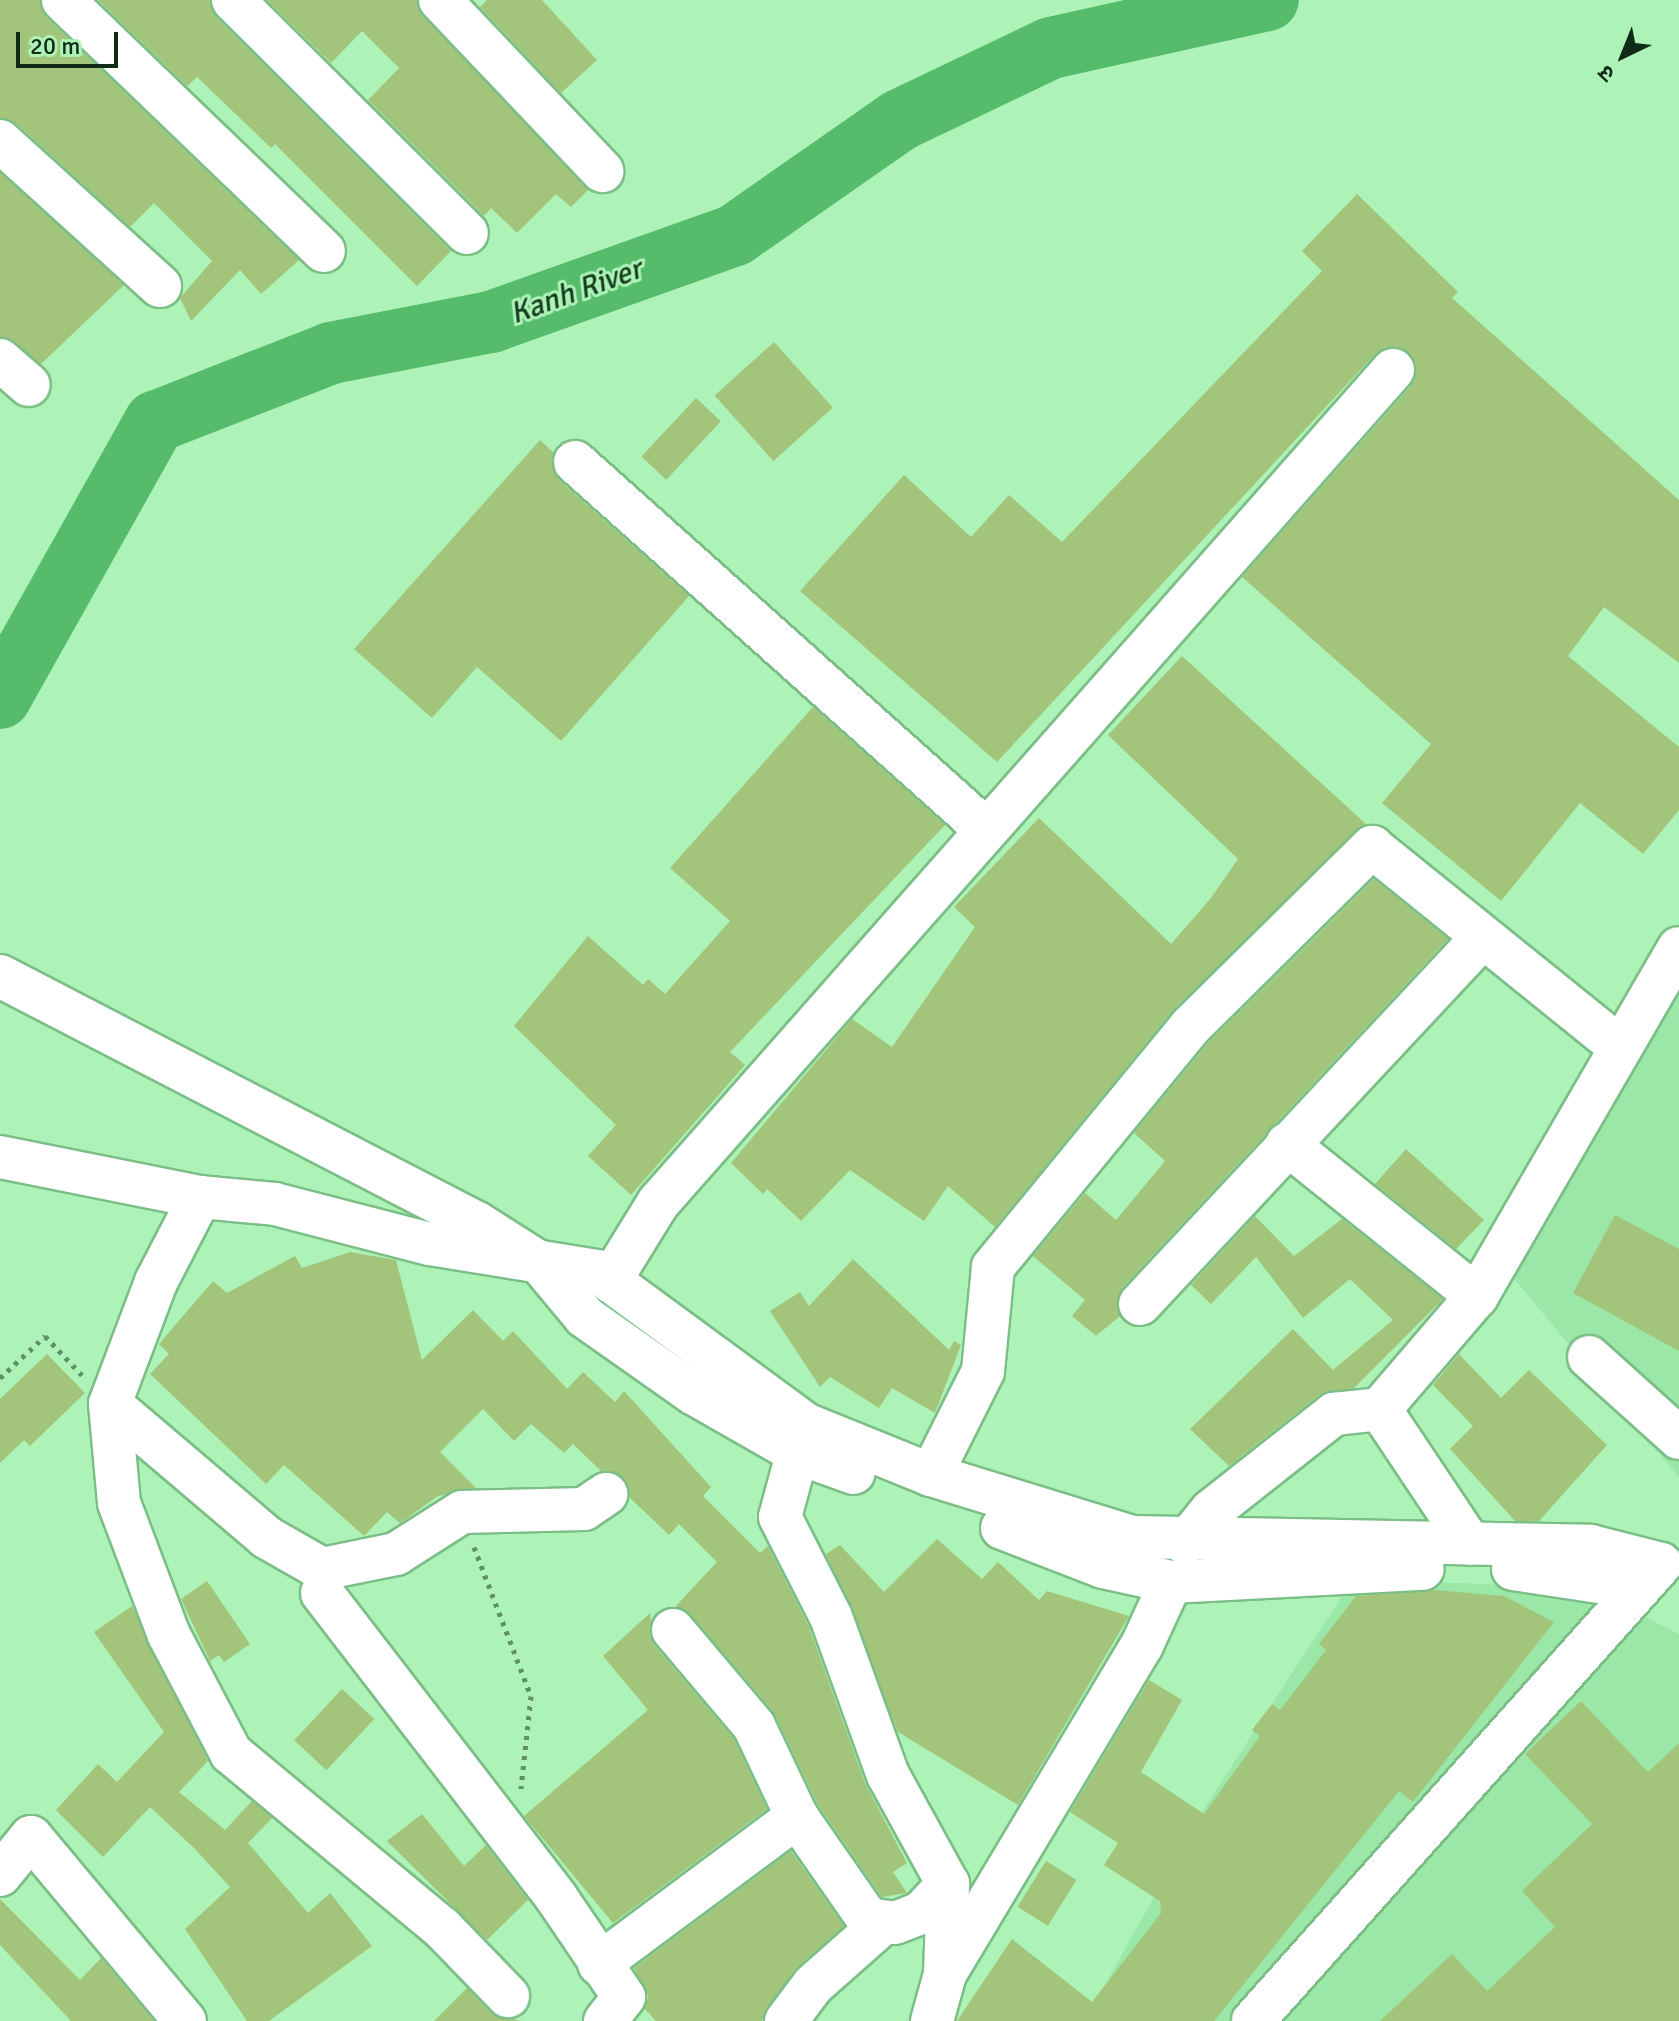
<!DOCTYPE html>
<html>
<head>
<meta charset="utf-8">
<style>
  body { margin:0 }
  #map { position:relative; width:1679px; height:2021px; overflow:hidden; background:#adf2b7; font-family:Signika,"Noto Sans Devanagari",sans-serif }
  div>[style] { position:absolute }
  .built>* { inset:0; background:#9be7a7 }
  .river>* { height:62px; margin:-31px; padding:0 31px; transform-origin:31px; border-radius:31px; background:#56bc6c }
  .building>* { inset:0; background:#a3c57b; transform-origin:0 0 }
  .path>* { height:5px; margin-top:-2.5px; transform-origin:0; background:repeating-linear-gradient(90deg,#5f9067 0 4px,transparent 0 10px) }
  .roads { filter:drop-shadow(2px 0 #7bbe86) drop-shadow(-2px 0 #7bbe86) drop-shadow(0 2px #7bbe86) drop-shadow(0 -2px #7bbe86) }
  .minor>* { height:42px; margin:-21px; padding:0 21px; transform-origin:21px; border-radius:21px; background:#fff }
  span { translate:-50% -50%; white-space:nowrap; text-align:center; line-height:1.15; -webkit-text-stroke:6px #adf2b7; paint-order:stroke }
  .water-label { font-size:30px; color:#143d1e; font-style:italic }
  .north { position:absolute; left:1583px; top:16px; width:80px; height:80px; -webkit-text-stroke:6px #adf2b7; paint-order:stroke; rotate:223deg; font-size:22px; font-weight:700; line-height:32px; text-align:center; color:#112c16 }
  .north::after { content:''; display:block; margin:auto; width:28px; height:36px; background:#112c16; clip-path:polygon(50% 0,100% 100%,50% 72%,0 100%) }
  .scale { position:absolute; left:16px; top:32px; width:102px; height:36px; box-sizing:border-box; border:4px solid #112c16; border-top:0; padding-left:10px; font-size:24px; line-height:28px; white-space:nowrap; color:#112c16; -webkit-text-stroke:6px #adf2b7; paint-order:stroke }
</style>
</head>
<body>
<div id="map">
  <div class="built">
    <div style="clip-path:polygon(1679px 985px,1679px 1477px,1512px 1276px)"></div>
    <div style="clip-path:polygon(1392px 1581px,1585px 1587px,1679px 1634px,1679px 2021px,1085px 2021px,1197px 1820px,1344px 1593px)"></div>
  </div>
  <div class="river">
    <div style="left:0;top:698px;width:317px;rotate:-60.7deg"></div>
    <div style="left:155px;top:422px;width:189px;rotate:-21.4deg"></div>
    <div style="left:331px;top:353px;width:163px;rotate:-11deg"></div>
    <div style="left:491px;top:322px;width:259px;rotate:-19.6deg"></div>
    <div style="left:735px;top:235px;width:201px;rotate:-34.9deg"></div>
    <div style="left:900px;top:120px;width:167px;rotate:-25.5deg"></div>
    <div style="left:1051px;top:48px;width:222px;rotate:-12.5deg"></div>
  </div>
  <div class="building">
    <div style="clip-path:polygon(0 0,40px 0,46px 17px,299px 260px,261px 294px,240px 270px,191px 321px,180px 298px,212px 261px,154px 203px,130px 227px,16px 123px,0 118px)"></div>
    <div style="clip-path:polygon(98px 0,210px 0,216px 17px,451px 251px,417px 286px,275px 144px,271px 148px,197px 77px,187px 86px)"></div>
    <div style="clip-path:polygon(267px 0,417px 0,423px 16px,588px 190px,571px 207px,556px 194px,517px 233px,491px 208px,484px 216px,368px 100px,399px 68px,362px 31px,331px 63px)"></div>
    <div style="clip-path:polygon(487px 0,542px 0,597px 60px,561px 93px,480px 7px)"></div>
    <div style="clip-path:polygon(0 173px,124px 285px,41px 364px,0 337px)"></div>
    <div style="clip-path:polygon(1357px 194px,1458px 292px,1452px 298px,1679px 500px,1679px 663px,1604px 607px,1568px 656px,1679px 747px,1679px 810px,1643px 854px,1580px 803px,1501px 901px,1382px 803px,1431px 744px,1242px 577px,1411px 386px,1416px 363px,1398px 347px,1375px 354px,997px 762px,800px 591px,904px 475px,971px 537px,1009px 495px,1062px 542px,1322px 271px,1302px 251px)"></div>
    <div style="left:774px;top:342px;width:88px;height:80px;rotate:48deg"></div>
    <div style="left:696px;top:398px;width:34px;height:80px;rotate:43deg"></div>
    <div style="clip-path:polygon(540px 440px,554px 453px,559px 480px,689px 596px,561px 741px,477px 667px,432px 718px,354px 649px)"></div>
    <div style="clip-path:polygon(1182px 656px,1366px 824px,1174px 1009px,995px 1227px,948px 1186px,924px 1221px,850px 1170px,801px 1221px,767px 1189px,763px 1194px,731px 1163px,852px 1019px,892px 1047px,975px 927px,954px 907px,1039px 818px,1171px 944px,1211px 898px,1238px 859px,1108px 735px)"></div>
    <div style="clip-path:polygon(813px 707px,945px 825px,730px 1052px,745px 1065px,631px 1195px,588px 1156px,616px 1125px,514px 1026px,588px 936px,643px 985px,648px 979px,665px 994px,730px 921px,670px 868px)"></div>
    <div style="clip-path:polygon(1374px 879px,1448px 939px,1122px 1288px,1120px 1316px,1096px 1336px,1072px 1316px,1085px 1300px,1033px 1256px,1085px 1193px,1116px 1220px,1165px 1161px,1134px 1133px,1209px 1042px)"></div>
    <div style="clip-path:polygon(1406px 1149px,1484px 1220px,1456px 1249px,1375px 1184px)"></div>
    <div style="clip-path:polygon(1615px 1215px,1679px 1249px,1679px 1351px,1573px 1293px)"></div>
    <div style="clip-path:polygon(1255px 1216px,1294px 1256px,1342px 1219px,1443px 1299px,1354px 1388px,1319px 1395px,1229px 1466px,1190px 1429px,1293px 1329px,1333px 1370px,1393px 1320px,1350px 1279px,1303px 1318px,1256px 1257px,1211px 1304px,1191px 1285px)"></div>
    <div style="clip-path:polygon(350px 1252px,396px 1260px,422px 1360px,473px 1310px,503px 1341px,513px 1331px,567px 1389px,583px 1372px,615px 1402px,624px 1391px,711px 1487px,703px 1496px,760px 1553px,768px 1546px,809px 1627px,865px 1783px,907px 1863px,893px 1872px,907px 1893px,882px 1897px,818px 1805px,773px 1711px,691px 1615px,675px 1607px,717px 1562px,679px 1524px,669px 1535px,629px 1497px,617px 1473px,601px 1471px,573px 1444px,564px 1453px,531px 1424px,514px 1441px,483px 1409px,440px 1452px,476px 1488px,438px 1496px,400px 1523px,387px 1512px,364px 1536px,284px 1465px,266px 1484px,150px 1374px,169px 1354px,159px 1344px,213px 1281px,227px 1293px,295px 1256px,302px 1268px)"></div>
    <div style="clip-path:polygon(853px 1259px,949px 1350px,954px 1341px,961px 1345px,935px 1413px,892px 1388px,879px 1408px,830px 1377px,820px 1387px,770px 1311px,800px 1292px,809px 1306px)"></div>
    <div style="clip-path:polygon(47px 1354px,85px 1393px,30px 1446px,24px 1440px,0 1463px,0 1399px)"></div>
    <div style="clip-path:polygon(1459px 1354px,1501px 1398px,1529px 1370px,1607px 1445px,1539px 1521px,1515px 1521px,1450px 1449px,1473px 1426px,1433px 1385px)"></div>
    <div style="clip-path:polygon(937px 1539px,982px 1579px,998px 1562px,1039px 1600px,1047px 1591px,1129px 1616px,1018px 1805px,898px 1732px,826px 1554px,840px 1545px,884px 1592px)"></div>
    <div style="clip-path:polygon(207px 1581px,250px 1644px,224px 1662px,219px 1655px,210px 1661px,181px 1599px)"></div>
    <div style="clip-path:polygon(1434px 1590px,1504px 1596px,1554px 1622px,1413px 1802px,1399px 1791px,1214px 2021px,957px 2021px,1012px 1939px,1092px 2002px,1161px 1913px,1160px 1901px,1104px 1865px,1118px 1843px,1070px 1812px,1149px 1680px,1182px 1700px,1141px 1772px,1204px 1814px,1260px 1736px,1252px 1730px,1272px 1704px,1280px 1710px,1326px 1650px,1319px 1644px,1356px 1596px)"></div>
    <div style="clip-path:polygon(132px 1606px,208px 1761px,179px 1792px,225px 1830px,252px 1801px,272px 1818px,248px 1843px,308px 1913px,330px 1893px,372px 1946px,269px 2021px,247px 2021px,185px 1929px,230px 1887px,194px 1848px,150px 1807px,103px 1857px,56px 1810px,98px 1764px,117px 1782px,164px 1732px,94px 1632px)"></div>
    <div style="clip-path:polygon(650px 1613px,654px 1645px,734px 1739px,767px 1809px,613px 1923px,524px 1816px,648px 1710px,603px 1656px)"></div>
    <div style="left:342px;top:1689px;width:44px;height:70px;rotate:43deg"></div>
    <div style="clip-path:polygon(1581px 1701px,1648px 1772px,1679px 1743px,1679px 2021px,1380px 2021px,1452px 1954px,1487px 1991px,1555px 1927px,1522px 1891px,1592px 1824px,1525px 1754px)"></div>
    <div style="clip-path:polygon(422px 1814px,464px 1866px,486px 1845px,528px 1900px,487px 1940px,387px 1841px)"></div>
    <div style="clip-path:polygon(791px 1851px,844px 1926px,794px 1970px,762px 2021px,656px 2021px,644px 2008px,648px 1997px,634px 1968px)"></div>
    <div style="left:1046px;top:1861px;width:36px;height:54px;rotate:32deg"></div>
    <div style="clip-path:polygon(0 1899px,80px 1980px,101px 1958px,154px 2021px,71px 2021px,0 1945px)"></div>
    <div style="clip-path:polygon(467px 1988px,491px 2013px,521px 2021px,434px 2021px)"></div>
  </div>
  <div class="path">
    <div style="left:0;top:1378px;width:62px;rotate:-43deg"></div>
    <div style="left:45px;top:1336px;width:54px;rotate:46.5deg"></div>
    <div style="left:474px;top:1547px;width:160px;rotate:69.1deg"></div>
    <div style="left:531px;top:1696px;width:93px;rotate:96.2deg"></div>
  </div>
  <div class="roads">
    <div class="minor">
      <div style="left:63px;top:0;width:362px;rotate:43.9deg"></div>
      <div style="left:233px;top:0;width:330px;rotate:44.9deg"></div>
      <div style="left:440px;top:0;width:236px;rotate:46.5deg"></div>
      <div style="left:0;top:141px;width:216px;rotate:42.2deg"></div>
      <div style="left:0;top:360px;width:38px;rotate:41deg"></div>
      <div style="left:575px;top:462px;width:549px;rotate:41.82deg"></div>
      <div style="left:0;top:976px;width:537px;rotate:27.38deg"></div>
      <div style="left:477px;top:1223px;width:75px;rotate:32.4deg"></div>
      <div style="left:540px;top:1263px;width:70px;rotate:50.2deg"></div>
      <div style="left:585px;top:1317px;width:132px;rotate:35.1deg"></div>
      <div style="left:693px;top:1393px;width:121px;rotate:29.7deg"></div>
      <div style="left:798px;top:1453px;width:59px;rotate:19.7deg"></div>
      <div style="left:1287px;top:1144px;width:243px;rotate:38.7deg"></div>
      <div style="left:0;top:1157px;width:204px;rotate:11.3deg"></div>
      <div style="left:200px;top:1197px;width:75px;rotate:5.3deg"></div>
      <div style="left:275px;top:1204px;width:160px;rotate:14.5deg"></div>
      <div style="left:430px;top:1244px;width:169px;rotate:9.2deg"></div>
      <div style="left:597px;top:1271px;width:258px;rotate:36.3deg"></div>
      <div style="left:805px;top:1424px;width:136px;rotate:22deg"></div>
      <div style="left:931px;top:1475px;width:210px;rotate:17.1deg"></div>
      <div style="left:1132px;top:1537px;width:459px;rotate:1.1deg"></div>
      <div style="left:1591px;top:1546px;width:72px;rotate:14.4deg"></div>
      <div style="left:1661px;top:1564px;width:613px;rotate:131.76deg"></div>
      <div style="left:200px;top:1197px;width:96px;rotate:117.4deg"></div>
      <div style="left:156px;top:1282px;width:130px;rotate:110.7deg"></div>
      <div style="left:110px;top:1404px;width:99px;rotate:84.8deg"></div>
      <div style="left:119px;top:1503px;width:141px;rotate:69.3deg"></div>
      <div style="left:169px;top:1635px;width:133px;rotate:62.3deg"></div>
      <div style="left:231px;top:1753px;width:274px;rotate:39.7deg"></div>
      <div style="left:442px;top:1928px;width:95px;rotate:45.9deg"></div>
      <div style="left:610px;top:1281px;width:92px;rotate:-58.4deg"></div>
      <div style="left:658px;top:1203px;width:1111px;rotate:-48.58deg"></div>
      <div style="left:1140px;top:1304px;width:501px;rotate:-46.94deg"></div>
      <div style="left:1589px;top:1357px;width:121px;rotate:42deg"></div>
      <div style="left:110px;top:1404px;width:205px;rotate:40.4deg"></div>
      <div style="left:266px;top:1537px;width:64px;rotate:29.7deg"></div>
      <div style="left:322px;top:1569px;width:76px;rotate:-11.5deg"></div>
      <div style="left:396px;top:1554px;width:78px;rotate:-32.5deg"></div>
      <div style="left:462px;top:1512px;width:122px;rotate:-1.4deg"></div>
      <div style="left:584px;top:1509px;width:27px;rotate:-34deg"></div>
      <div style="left:1380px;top:1409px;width:162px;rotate:56.3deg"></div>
      <div style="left:805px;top:1425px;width:95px;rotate:105.2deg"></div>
      <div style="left:780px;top:1517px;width:112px;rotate:63deg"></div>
      <div style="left:831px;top:1617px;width:168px;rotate:70.2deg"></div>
      <div style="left:888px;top:1775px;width:124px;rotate:61.2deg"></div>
      <div style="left:948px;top:1884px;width:90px;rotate:91.9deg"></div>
      <div style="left:931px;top:1475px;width:116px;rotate:-63.4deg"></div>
      <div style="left:983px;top:1371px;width:104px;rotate:-84.5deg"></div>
      <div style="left:993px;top:1267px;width:312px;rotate:-50.6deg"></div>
      <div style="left:1191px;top:1026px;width:255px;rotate:-44.7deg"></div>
      <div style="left:1372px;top:847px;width:319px;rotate:38.9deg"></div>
      <div style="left:1002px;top:1528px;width:108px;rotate:21.1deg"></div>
      <div style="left:1103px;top:1567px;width:70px;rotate:12.4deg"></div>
      <div style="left:1171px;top:1582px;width:252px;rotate:-3deg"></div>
      <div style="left:1185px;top:1543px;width:41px;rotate:-50.9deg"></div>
      <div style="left:1211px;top:1511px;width:157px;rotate:-38.3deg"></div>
      <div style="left:1334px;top:1414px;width:46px;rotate:-6.2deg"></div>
      <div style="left:1380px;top:1409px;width:149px;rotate:-49.4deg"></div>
      <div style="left:1477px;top:1296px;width:402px;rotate:-59.9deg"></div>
      <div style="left:1513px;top:1569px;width:127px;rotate:8.6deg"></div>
      <div style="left:322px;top:1593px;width:384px;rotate:52.4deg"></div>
      <div style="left:556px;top:1897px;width:121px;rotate:55.8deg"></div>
      <div style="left:624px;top:1997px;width:31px;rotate:128deg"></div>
      <div style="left:673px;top:1630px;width:126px;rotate:49.8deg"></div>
      <div style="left:754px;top:1726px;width:101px;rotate:64.7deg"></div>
      <div style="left:797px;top:1817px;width:124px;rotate:55.2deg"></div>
      <div style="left:868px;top:1919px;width:27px;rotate:8deg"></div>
      <div style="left:895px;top:1923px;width:28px;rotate:-21deg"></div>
      <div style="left:921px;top:1913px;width:40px;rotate:-47deg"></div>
      <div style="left:0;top:1875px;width:49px;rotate:-50.8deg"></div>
      <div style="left:31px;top:1837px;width:240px;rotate:50.1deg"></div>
      <div style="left:599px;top:1964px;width:247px;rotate:-36.6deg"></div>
      <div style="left:786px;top:2021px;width:45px;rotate:-53.1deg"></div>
      <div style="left:813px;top:1985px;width:94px;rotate:-41.5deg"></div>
      <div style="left:932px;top:2021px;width:49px;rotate:-74.5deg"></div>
      <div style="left:945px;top:1974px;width:383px;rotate:-59.1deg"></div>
      <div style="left:1142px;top:1645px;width:69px;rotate:-65.3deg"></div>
    </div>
  </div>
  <div class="water-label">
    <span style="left:576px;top:292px;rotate:-20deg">Kanh River</span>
  </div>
  <div class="north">उ</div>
  <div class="scale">20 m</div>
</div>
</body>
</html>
